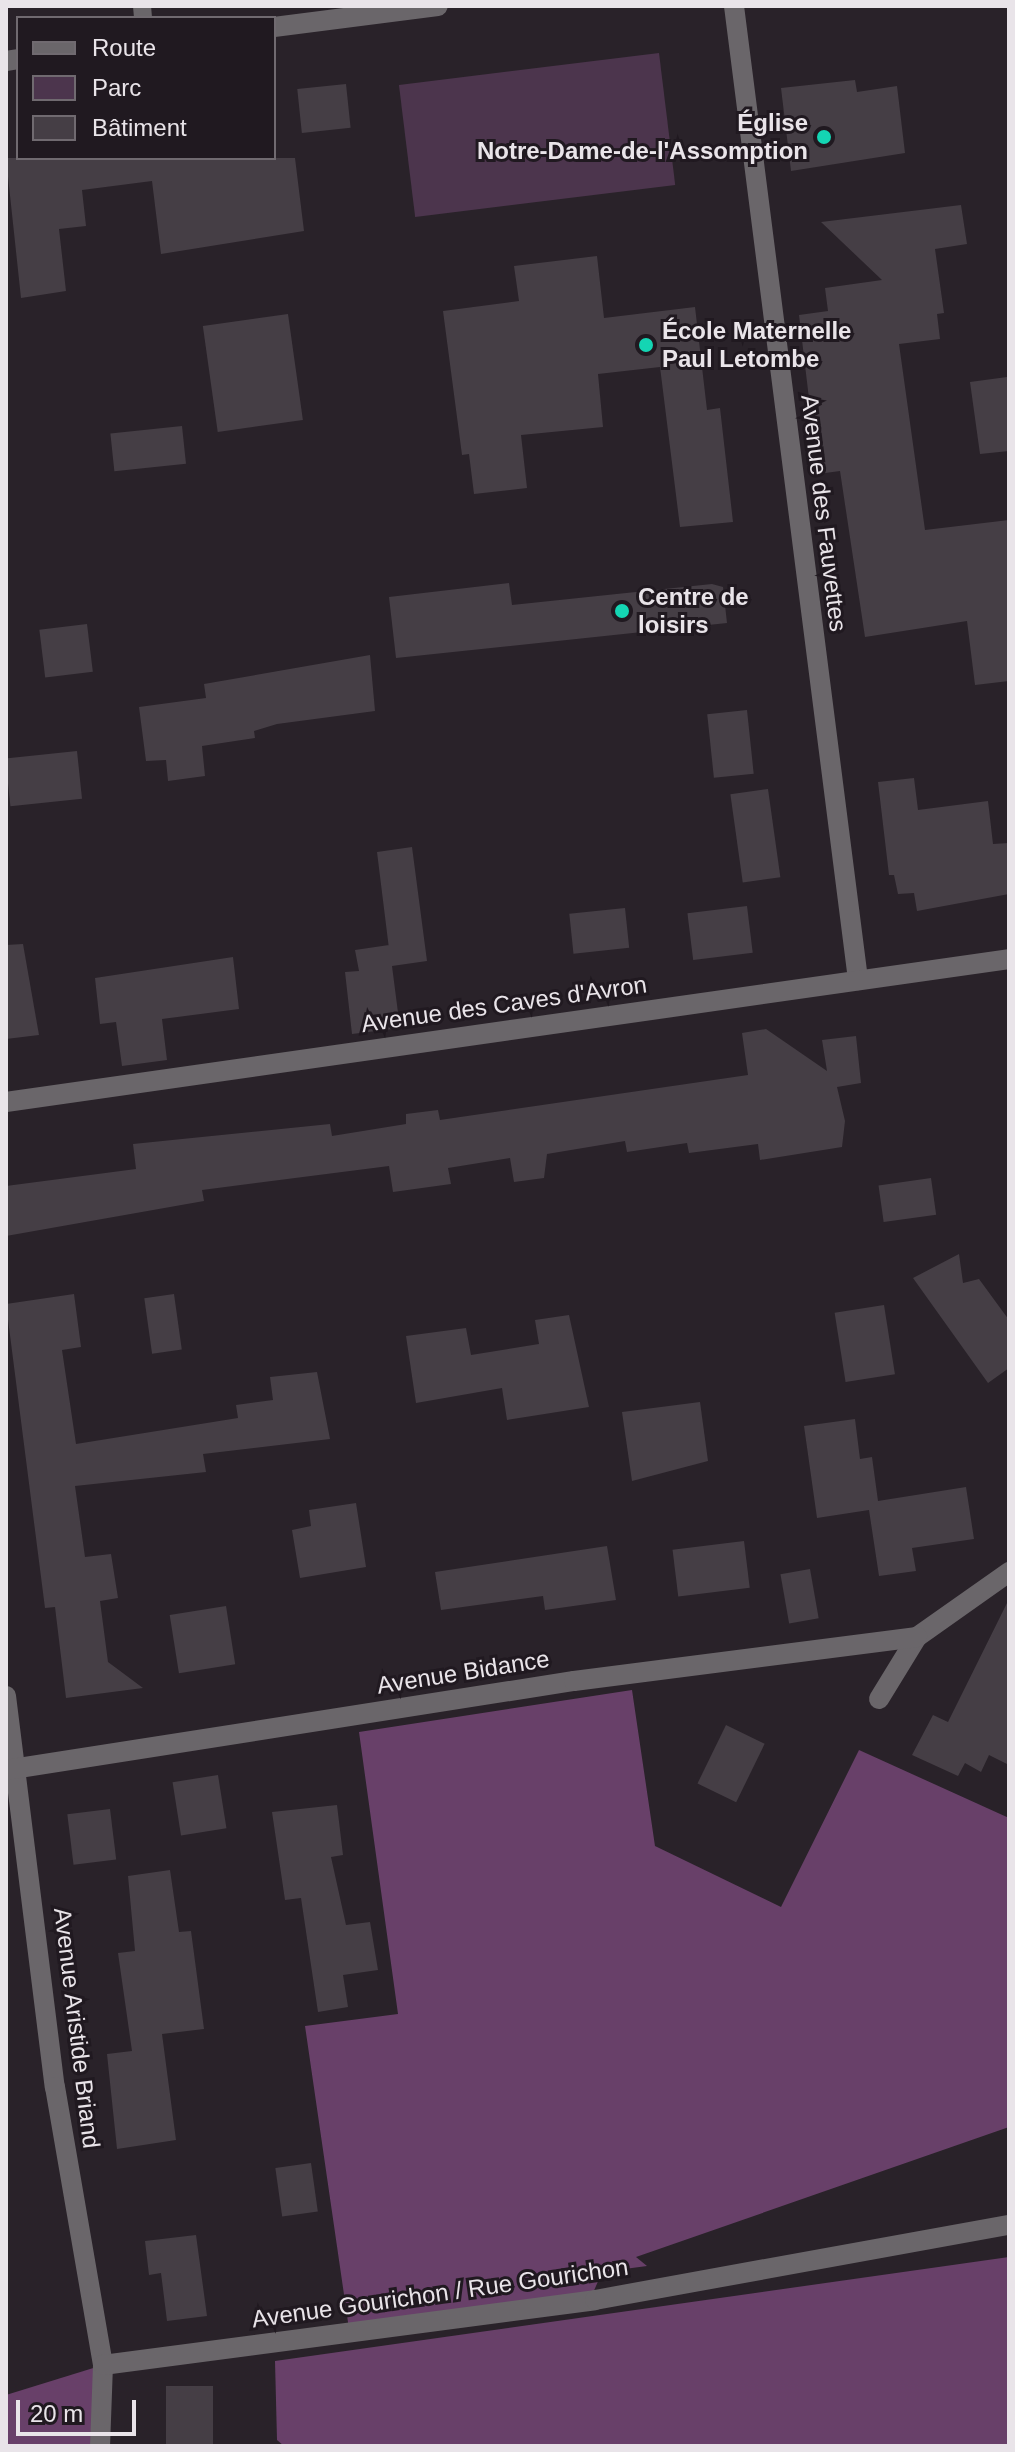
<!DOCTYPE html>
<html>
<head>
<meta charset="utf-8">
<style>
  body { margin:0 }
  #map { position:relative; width:1015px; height:2452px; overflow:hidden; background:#292229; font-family:Helvetica,sans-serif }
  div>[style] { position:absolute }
  .green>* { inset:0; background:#4c354d; transform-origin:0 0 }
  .forest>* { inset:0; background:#684069 }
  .building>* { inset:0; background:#453e45; transform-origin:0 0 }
  .service>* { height:18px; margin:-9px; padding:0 9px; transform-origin:9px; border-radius:9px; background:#6a666a }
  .minor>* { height:20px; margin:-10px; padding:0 10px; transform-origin:10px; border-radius:10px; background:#6a666a }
  .tertiary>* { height:20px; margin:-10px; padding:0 10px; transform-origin:10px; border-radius:10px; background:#6a666a }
  .dots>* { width:22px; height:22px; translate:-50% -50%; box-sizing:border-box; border:4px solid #201920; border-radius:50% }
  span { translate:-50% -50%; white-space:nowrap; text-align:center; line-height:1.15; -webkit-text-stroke:6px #201920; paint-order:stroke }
  .poi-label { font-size:24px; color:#e9e4e9; font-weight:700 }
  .right { translate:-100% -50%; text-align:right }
  .left { translate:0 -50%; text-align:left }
  .street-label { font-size:24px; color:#e9e4e9 }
  .frame { position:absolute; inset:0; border:8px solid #e9e4e9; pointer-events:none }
  .legend { position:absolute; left:16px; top:16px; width:260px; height:144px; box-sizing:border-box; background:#201920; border:2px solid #706a70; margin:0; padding:10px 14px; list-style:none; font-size:24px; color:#e9e4e9 }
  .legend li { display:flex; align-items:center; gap:16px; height:40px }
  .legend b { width:40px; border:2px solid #706a70 }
  .scale { position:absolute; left:16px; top:2400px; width:120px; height:36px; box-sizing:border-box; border:4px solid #e9e4e9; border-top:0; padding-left:10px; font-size:24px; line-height:28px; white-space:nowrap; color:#e9e4e9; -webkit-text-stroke:6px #201920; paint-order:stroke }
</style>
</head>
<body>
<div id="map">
  <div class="green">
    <div style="left:659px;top:53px;width:133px;height:262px;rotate:83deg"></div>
  </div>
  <div class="forest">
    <div style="clip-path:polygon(632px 1690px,655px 1846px,781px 1907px,859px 1750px,1009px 1818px,1009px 2127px,636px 2257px,647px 2266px,602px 2272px,593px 2293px,349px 2329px,305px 2026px,398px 2014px,359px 1732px)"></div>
    <div style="clip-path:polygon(1009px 2257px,1009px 2446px,284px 2446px,277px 2440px,275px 2361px)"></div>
    <div style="clip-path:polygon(103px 2365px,100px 2446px,6px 2446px,6px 2395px)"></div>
  </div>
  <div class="building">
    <div style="clip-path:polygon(855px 80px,857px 92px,897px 86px,905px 153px,791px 171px,781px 88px)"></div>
    <div style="left:346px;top:84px;width:44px;height:49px;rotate:84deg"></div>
    <div style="clip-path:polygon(6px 158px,295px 158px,304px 231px,161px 254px,152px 181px,82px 190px,86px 226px,59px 229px,66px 291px,21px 298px)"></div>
    <div style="clip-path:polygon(961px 205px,967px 244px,935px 249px,944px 313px,937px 314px,940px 339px,899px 344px,925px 530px,1009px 520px,1009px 681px,975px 685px,967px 621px,865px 637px,840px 471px,818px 474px,799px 315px,828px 311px,825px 288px,882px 280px,821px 222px)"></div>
    <div style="clip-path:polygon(597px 256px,604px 318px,695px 307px,707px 410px,720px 408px,733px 522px,680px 527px,660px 367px,598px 374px,603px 427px,521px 435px,527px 488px,474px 494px,469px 454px,462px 455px,443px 311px,519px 301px,514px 266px)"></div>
    <div style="left:288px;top:314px;width:107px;height:86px;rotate:82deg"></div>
    <div style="clip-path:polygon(1007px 377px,1009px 451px,980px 454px,970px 382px)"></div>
    <div style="left:182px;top:426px;width:38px;height:72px;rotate:84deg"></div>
    <div style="clip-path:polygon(509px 583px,512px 605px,712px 584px,723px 587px,727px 623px,396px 658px,389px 597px)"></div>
    <div style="left:87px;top:624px;width:48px;height:48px;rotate:83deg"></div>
    <div style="clip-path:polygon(370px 655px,375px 711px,277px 724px,254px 731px,255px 738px,202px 746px,205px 776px,168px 781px,166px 760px,146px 761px,139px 707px,206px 698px,204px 684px)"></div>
    <div style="left:747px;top:710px;width:64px;height:40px;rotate:84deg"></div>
    <div style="left:77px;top:751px;width:48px;height:72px;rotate:84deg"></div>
    <div style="clip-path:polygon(914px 778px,918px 810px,988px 801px,993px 844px,1009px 843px,1009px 894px,917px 911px,914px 893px,898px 894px,894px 875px,889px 875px,878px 782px)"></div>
    <div style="left:768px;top:789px;width:89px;height:38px;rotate:82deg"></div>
    <div style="clip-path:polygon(412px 847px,427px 961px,392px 966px,400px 1028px,352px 1034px,345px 972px,359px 971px,355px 950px,389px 945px,391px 965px,377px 852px)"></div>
    <div style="left:747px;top:906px;width:47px;height:60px;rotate:83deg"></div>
    <div style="left:625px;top:908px;width:40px;height:56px;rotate:84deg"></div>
    <div style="clip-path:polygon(23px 944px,39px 1035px,6px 1039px,6px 945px)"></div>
    <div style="clip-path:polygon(233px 957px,239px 1009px,162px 1019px,167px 1060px,122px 1066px,116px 1022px,100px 1024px,95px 978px)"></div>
    <div style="clip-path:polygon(766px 1029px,827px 1071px,822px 1040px,856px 1036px,861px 1083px,837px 1087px,845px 1121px,842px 1147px,760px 1160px,758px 1144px,689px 1153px,687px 1143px,627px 1152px,625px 1141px,547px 1154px,544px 1178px,514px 1182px,510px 1158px,448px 1168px,451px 1184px,393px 1192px,389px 1166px,202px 1190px,204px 1201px,6px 1236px,6px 1186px,136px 1169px,133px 1144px,330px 1124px,332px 1136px,406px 1124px,406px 1114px,438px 1110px,440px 1120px,748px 1075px,742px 1033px)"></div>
    <div style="left:931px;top:1178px;width:37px;height:53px;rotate:82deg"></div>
    <div style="clip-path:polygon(959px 1254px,963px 1283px,979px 1279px,1009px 1320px,1009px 1368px,988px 1383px,913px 1278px)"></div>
    <div style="clip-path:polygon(74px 1294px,81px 1347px,62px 1350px,76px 1444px,238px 1418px,236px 1405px,273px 1400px,270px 1377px,317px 1372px,330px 1439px,203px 1454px,206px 1472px,75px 1486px,85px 1557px,111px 1554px,118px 1598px,100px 1601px,108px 1662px,143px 1688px,66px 1698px,55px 1607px,45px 1608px,6px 1304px)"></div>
    <div style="left:174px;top:1294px;width:56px;height:30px;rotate:82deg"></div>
    <div style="left:884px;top:1305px;width:70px;height:50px;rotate:81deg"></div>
    <div style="clip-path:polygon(569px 1315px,589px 1407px,507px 1420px,502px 1388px,416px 1403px,406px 1336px,466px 1328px,471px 1355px,539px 1344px,535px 1320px)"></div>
    <div style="clip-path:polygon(700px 1402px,708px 1461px,632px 1481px,622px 1412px)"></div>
    <div style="clip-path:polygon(855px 1419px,860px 1459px,872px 1457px,878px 1501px,966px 1487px,974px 1539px,912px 1548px,916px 1571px,879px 1576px,869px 1510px,817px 1518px,804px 1426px)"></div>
    <div style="clip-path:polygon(356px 1503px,366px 1567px,300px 1578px,292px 1530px,311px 1526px,309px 1510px)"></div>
    <div style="left:744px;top:1541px;width:47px;height:72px;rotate:83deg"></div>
    <div style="clip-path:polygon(607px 1546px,616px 1600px,545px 1610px,543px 1596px,441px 1610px,435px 1572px)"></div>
    <div style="left:810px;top:1569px;width:50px;height:30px;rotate:80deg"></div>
    <div style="clip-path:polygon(1009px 1599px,1009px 1765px,989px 1755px,981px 1772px,965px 1763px,958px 1776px,912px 1755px,933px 1715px,948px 1722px)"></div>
    <div style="left:226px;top:1606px;width:59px;height:57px;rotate:81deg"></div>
    <div style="left:726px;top:1725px;width:43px;height:65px;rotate:26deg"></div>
    <div style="left:218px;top:1775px;width:54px;height:46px;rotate:81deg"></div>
    <div style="clip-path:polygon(337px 1805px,343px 1855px,331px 1857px,346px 1925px,370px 1922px,378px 1970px,343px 1975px,348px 2007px,318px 2012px,301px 1898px,285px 1900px,272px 1812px)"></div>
    <div style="left:110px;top:1809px;width:51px;height:43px;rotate:83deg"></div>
    <div style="clip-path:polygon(170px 1870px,179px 1932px,191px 1931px,204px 2029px,162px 2034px,176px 2140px,117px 2149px,107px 2054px,132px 2051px,118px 1953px,135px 1951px,128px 1876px)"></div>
    <div style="left:311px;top:2163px;width:49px;height:36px;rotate:82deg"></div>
    <div style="clip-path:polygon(196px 2235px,207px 2316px,167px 2321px,161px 2273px,149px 2275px,145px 2241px)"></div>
    <div style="left:166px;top:2386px;width:47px;height:60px"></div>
  </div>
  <div class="service">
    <div style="left:142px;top:6px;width:12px;rotate:85deg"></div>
  </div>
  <div class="minor">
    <div style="left:734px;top:6px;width:982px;rotate:82.74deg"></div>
    <div style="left:6px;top:1102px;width:1013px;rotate:-8.11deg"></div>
    <div style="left:6px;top:1696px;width:394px;rotate:82.9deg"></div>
    <div style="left:55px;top:2087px;width:282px;rotate:80.2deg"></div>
    <div style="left:103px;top:2365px;width:81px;rotate:92.1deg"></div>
    <div style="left:879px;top:1699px;width:73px;rotate:-58.5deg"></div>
    <div style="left:917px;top:1637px;width:113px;rotate:-35.2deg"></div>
    <div style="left:6px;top:1770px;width:575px;rotate:-8.91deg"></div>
    <div style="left:574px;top:1681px;width:346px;rotate:-7.3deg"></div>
    <div style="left:103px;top:2365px;width:496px;rotate:-7.5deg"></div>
    <div style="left:595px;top:2300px;width:421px;rotate:-10.3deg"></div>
  </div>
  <div class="tertiary">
    <div style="left:274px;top:27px;width:165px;rotate:-7.3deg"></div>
    <div style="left:6px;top:61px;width:12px;rotate:-9deg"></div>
  </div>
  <div class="dots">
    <div style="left:824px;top:137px;background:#14d5b3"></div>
    <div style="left:646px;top:345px;background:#14d5b3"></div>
    <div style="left:622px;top:611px;background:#14d5b3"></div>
  </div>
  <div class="poi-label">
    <span class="right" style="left:808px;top:137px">Église<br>Notre-Dame-de-l'Assomption</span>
    <span class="left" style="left:662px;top:345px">École Maternelle<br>Paul Letombe</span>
    <span class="left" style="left:638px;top:611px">Centre de<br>loisirs</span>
  </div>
  <div class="street-label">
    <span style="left:824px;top:513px;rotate:83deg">Avenue des Fauvettes</span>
    <span style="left:504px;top:1004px;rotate:-8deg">Avenue des Caves d'Avron</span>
    <span style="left:463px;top:1672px;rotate:-9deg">Avenue Bidance</span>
    <span style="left:77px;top:2028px;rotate:83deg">Avenue Aristide Briand</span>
    <span style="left:440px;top:2293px;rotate:-8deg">Avenue Gourichon / Rue Gourichon</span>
  </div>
  <div class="frame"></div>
  <ul class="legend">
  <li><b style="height:10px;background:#6a666a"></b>Route</li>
  <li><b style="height:22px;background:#4c354d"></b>Parc</li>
  <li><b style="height:22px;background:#453e45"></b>Bâtiment</li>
  </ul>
  <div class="scale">20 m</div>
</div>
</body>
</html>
